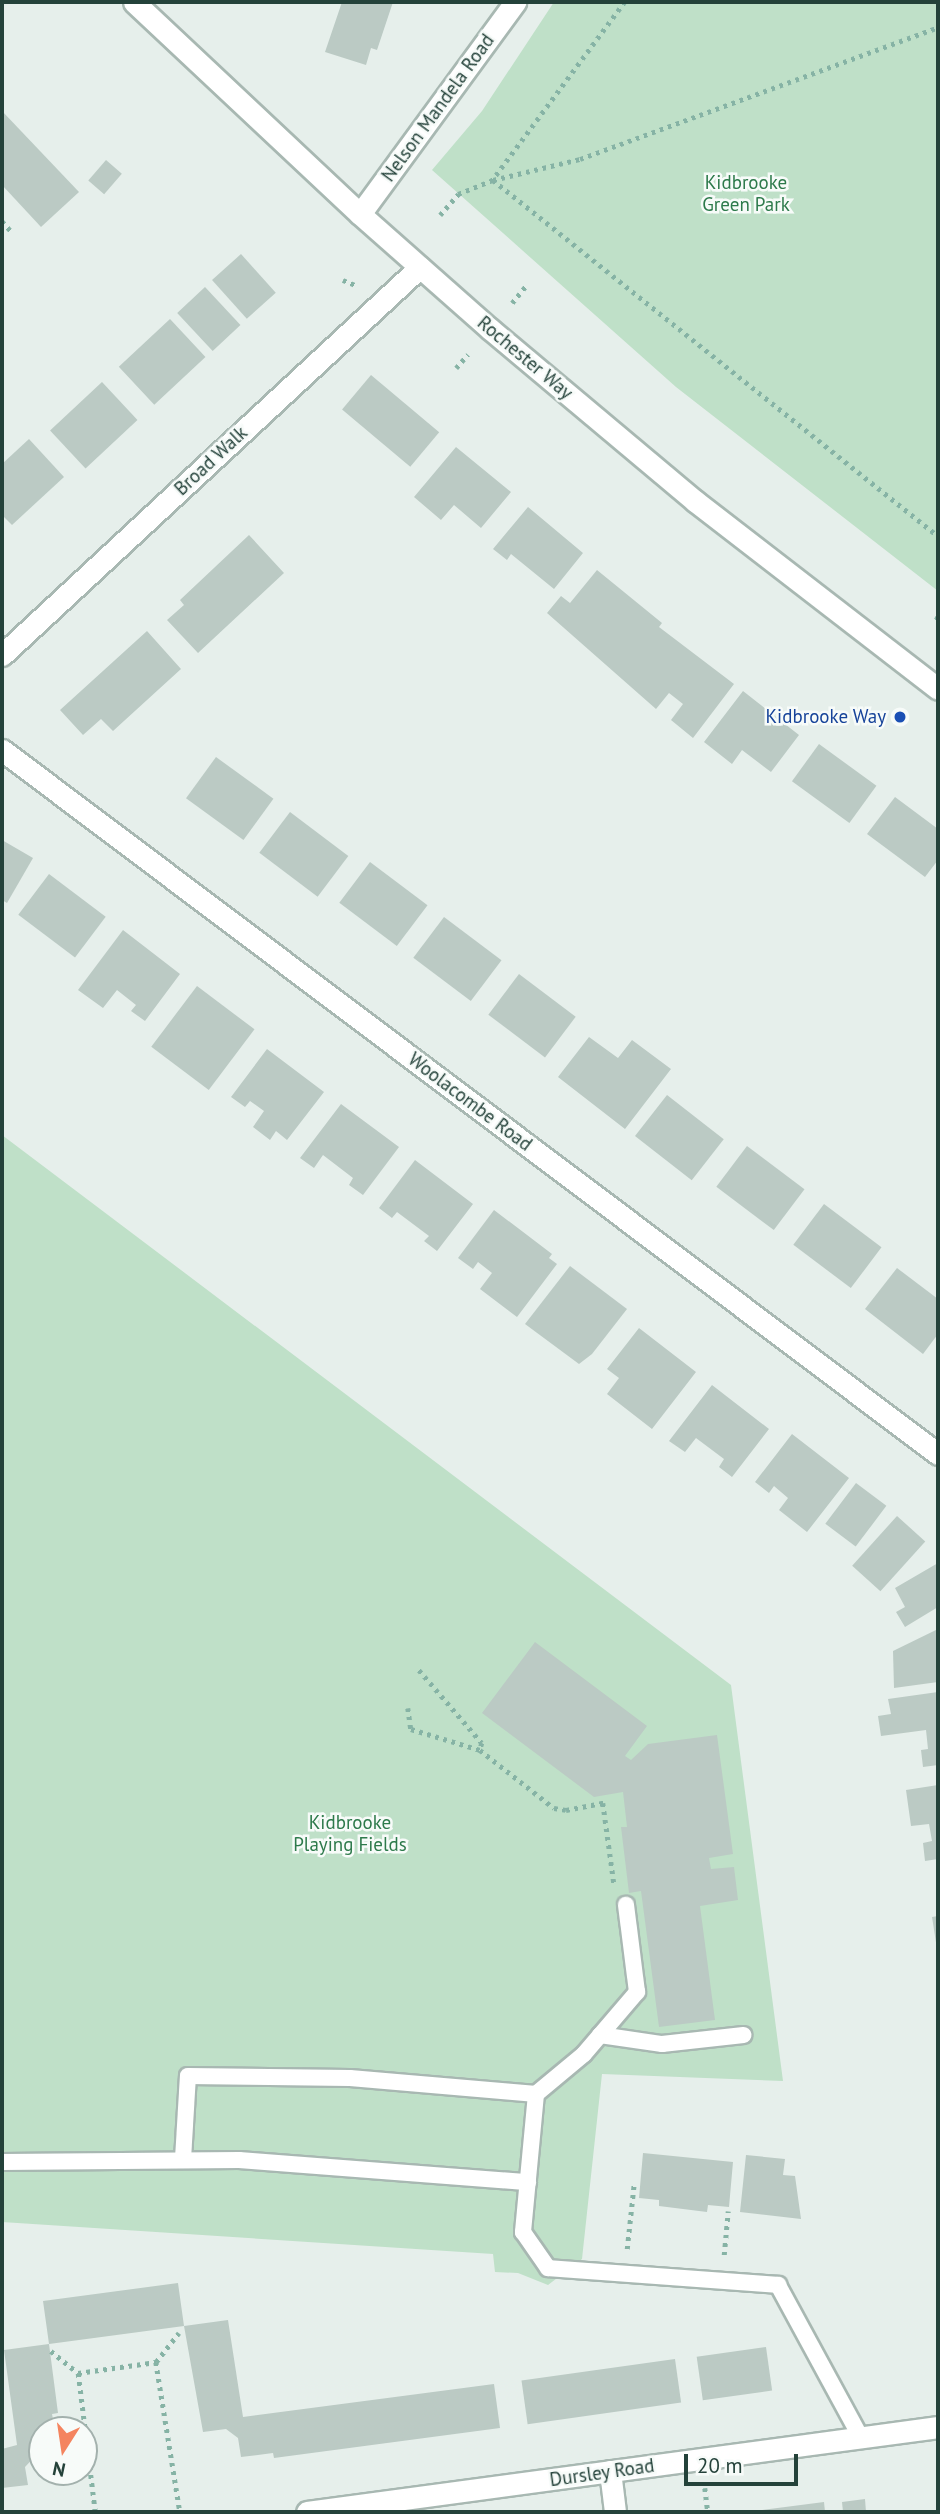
<!DOCTYPE html>
<html>
<head>
<meta charset="utf-8">
<style>
  body { margin:0 }
  #map { position:relative; width:940px; height:2514px; overflow:hidden; background:#e6efeb; font-family:"PT Sans",sans-serif }
  div>[style] { position:absolute }
  .green>* { inset:0; background:#bfe0c8 }
  .building>* { inset:0; background:#bbcac4; transform-origin:0 0 }
  .path>* { height:4.5px; margin-top:-2.25px; transform-origin:0; background:repeating-linear-gradient(90deg,#86b3a5 0 3.5px,transparent 0 8.5px) }
  .roads { filter:drop-shadow(2px 0 #a8b8b2) drop-shadow(-2px 0 #a8b8b2) drop-shadow(0 2px #a8b8b2) drop-shadow(0 -2px #a8b8b2) }
  .lane>* { height:16px; margin:-8px; padding:0 8px; transform-origin:8px; border-radius:8px; background:#fff }
  .street>* { height:21px; margin:-10.5px; padding:0 10.5px; transform-origin:10.5px; border-radius:10.5px; background:#fff }
  .secondary>* { height:21px; margin:-10.5px; padding:0 10.5px; transform-origin:10.5px; border-radius:10.5px; background:#fff }
  .dots>* { width:19px; height:19px; translate:-50% -50%; box-sizing:border-box; border:4px solid #f7fbf9; border-radius:50% }
  span { translate:-50% -50%; white-space:nowrap; text-align:center; line-height:1.15; -webkit-text-stroke:5px #f7fbf9; paint-order:stroke }
  .street-label { font-size:19px; color:#24423a }
  .park-label { font-size:19px; color:#2d7a4b }
  .transit-label { font-size:19px; color:#164399 }
  .right { translate:-100% -50%; text-align:right }
  .frame { position:absolute; inset:0; border:4px solid #24423a; pointer-events:none }
  .north { position:absolute; left:28px; top:2416px; width:70px; height:70px; box-sizing:border-box; background:#f7fbf9; border:2px solid #a3b1ad; border-radius:50%; rotate:192deg; font-size:19px; font-weight:700; line-height:28px; text-align:center; color:#24423a }
  .north::after { content:''; display:block; margin:auto; width:24px; height:32px; background:#f4845f; clip-path:polygon(50% 0,100% 100%,50% 72%,0 100%) }
  .scale { position:absolute; left:684px; top:2454px; width:114px; height:32px; box-sizing:border-box; border:4px solid #24423a; border-top:0; padding-left:9px; font-size:21px; line-height:24px; white-space:nowrap; color:#24423a; -webkit-text-stroke:5px #f7fbf9; paint-order:stroke }
</style>
</head>
<body>
<div id="map">
  <div class="green">
    <div style="clip-path:polygon(554px 2px,938px 2px,938px 591px,676px 387px,432px 170px,482px 111px)"></div>
    <div style="clip-path:polygon(2px 1135px,731px 1685px,783px 2081px,602px 2074px,582px 2259px,548px 2285px,518px 2273px,495px 2272px,493px 2254px,2px 2222px)"></div>
  </div>
  <div class="building">
    <div style="clip-path:polygon(342px 2px,393px 2px,377px 50px,371px 48px,366px 65px,325px 52px)"></div>
    <div style="clip-path:polygon(2px 111px,79px 192px,41px 227px,2px 185px)"></div>
    <div style="left:106px;top:160px;width:21px;height:27px;rotate:41deg"></div>
    <div style="left:241px;top:254px;width:52px;height:39px;rotate:48deg"></div>
    <div style="left:205px;top:287px;width:52px;height:38px;rotate:47deg"></div>
    <div style="left:170px;top:319px;width:52px;height:70px;rotate:47deg"></div>
    <div style="left:371px;top:375px;width:89px;height:45px;rotate:40deg"></div>
    <div style="left:102px;top:382px;width:52px;height:71px;rotate:47deg"></div>
    <div style="clip-path:polygon(29px 439px,64px 477px,12px 525px,2px 515px,2px 464px)"></div>
    <div style="clip-path:polygon(456px 447px,511px 492px,481px 528px,454px 505px,441px 520px,414px 497px)"></div>
    <div style="clip-path:polygon(528px 507px,583px 553px,554px 589px,511px 554px,507px 560px,493px 549px)"></div>
    <div style="clip-path:polygon(249px 535px,284px 573px,198px 653px,167px 620px,184px 605px,180px 600px)"></div>
    <div style="clip-path:polygon(597px 570px,662px 623px,659px 627px,734px 684px,693px 738px,671px 720px,683px 704px,669px 693px,656px 709px,547px 613px,561px 596px,570px 603px)"></div>
    <div style="clip-path:polygon(147px 631px,181px 669px,113px 731px,101px 719px,83px 735px,60px 710px)"></div>
    <div style="clip-path:polygon(743px 691px,799px 735px,771px 772px,742px 750px,732px 764px,704px 742px)"></div>
    <div style="left:819px;top:744px;width:71px;height:46px;rotate:36deg"></div>
    <div style="left:216px;top:757px;width:71px;height:51px;rotate:36deg"></div>
    <div style="clip-path:polygon(895px 797px,938px 829px,938px 860px,925px 877px,867px 834px)"></div>
    <div style="left:290px;top:812px;width:73px;height:51px;rotate:37deg"></div>
    <div style="clip-path:polygon(2px 840px,33px 858px,7px 903px,2px 900px)"></div>
    <div style="left:370px;top:862px;width:72px;height:51px;rotate:37deg"></div>
    <div style="left:49px;top:874px;width:71px;height:51px;rotate:37deg"></div>
    <div style="left:444px;top:917px;width:72px;height:51px;rotate:37deg"></div>
    <div style="clip-path:polygon(123px 930px,180px 974px,145px 1021px,131px 1011px,136px 1005px,117px 990px,103px 1008px,78px 990px)"></div>
    <div style="left:519px;top:974px;width:71px;height:51px;rotate:37deg"></div>
    <div style="left:197px;top:986px;width:72px;height:76px;rotate:37deg"></div>
    <div style="clip-path:polygon(589px 1037px,618px 1058px,632px 1040px,671px 1069px,625px 1129px,558px 1077px)"></div>
    <div style="clip-path:polygon(267px 1049px,324px 1092px,287px 1140px,276px 1131px,270px 1140px,253px 1127px,264px 1111px,250px 1101px,245px 1107px,231px 1097px)"></div>
    <div style="left:667px;top:1095px;width:72px;height:52px;rotate:38deg"></div>
    <div style="clip-path:polygon(341px 1104px,399px 1147px,363px 1195px,349px 1185px,353px 1178px,323px 1155px,314px 1168px,300px 1158px)"></div>
    <div style="left:747px;top:1146px;width:72px;height:51px;rotate:37deg"></div>
    <div style="clip-path:polygon(415px 1160px,473px 1204px,437px 1251px,424px 1241px,429px 1236px,397px 1212px,392px 1218px,379px 1208px)"></div>
    <div style="left:824px;top:1204px;width:72px;height:51px;rotate:37deg"></div>
    <div style="clip-path:polygon(494px 1210px,552px 1254px,549px 1258px,557px 1264px,517px 1317px,480px 1289px,492px 1273px,478px 1262px,473px 1269px,458px 1258px)"></div>
    <div style="clip-path:polygon(570px 1266px,627px 1309px,592px 1354px,579px 1364px,525px 1324px)"></div>
    <div style="clip-path:polygon(897px 1268px,938px 1299px,938px 1334px,923px 1354px,865px 1309px)"></div>
    <div style="clip-path:polygon(639px 1328px,696px 1372px,652px 1429px,607px 1394px,619px 1378px,607px 1369px)"></div>
    <div style="clip-path:polygon(712px 1385px,769px 1429px,732px 1477px,719px 1467px,724px 1459px,696px 1438px,685px 1452px,669px 1441px)"></div>
    <div style="clip-path:polygon(792px 1434px,849px 1478px,807px 1532px,779px 1510px,788px 1498px,774px 1486px,769px 1493px,755px 1482px)"></div>
    <div style="left:856px;top:1483px;width:38px;height:51px;rotate:37deg"></div>
    <div style="left:897px;top:1516px;width:38px;height:67px;rotate:42deg"></div>
    <div style="clip-path:polygon(938px 1563px,938px 1607px,905px 1627px,896px 1612px,905px 1607px,895px 1588px)"></div>
    <div style="clip-path:polygon(938px 1629px,938px 1682px,894px 1688px,893px 1651px)"></div>
    <div style="clip-path:polygon(535px 1642px,647px 1726px,625px 1756px,631px 1760px,648px 1744px,717px 1735px,733px 1854px,709px 1858px,711px 1869px,734px 1867px,738px 1900px,700px 1906px,715px 2020px,659px 2027px,641px 1891px,629px 1893px,621px 1827px,627px 1827px,623px 1792px,594px 1797px,482px 1713px)"></div>
    <div style="clip-path:polygon(938px 1692px,938px 1765px,923px 1767px,921px 1750px,928px 1749px,926px 1730px,881px 1736px,878px 1716px,891px 1714px,888px 1699px)"></div>
    <div style="clip-path:polygon(938px 1785px,938px 1859px,925px 1861px,923px 1843px,932px 1841px,929px 1824px,911px 1826px,906px 1790px)"></div>
    <div style="clip-path:polygon(938px 1916px,938px 1949px,937px 1949px,932px 1917px)"></div>
    <div style="clip-path:polygon(643px 2153px,733px 2162px,729px 2207px,708px 2205px,707px 2212px,659px 2206px,659px 2200px,639px 2198px)"></div>
    <div style="clip-path:polygon(746px 2155px,785px 2159px,783px 2175px,795px 2176px,801px 2219px,740px 2212px)"></div>
    <div style="clip-path:polygon(178px 2283px,184px 2326px,228px 2320px,243px 2417px,494px 2384px,500px 2428px,274px 2458px,273px 2453px,241px 2457px,238px 2438px,226px 2429px,203px 2432px,184px 2326px,49px 2344px,43px 2301px)"></div>
    <div style="clip-path:polygon(49px 2344px,58px 2413px,52px 2414px,55px 2430px,42px 2430px,42px 2449px,25px 2467px,28px 2485px,2px 2488px,2px 2449px,17px 2445px,4px 2350px)"></div>
    <div style="left:766px;top:2347px;width:44px;height:70px;rotate:82deg"></div>
    <div style="left:675px;top:2359px;width:44px;height:155px;rotate:82deg"></div>
    <div style="clip-path:polygon(865px 2499px,866px 2512px,843px 2512px,842px 2502px)"></div>
    <div style="clip-path:polygon(824px 2502px,825px 2512px,755px 2512px,755px 2511px)"></div>
  </div>
  <div class="path">
    <div style="left:625px;top:2px;width:222px;rotate:126.6deg"></div>
    <div style="left:493px;top:180px;width:570px;rotate:38.66deg"></div>
    <div style="left:440px;top:215px;width:28px;rotate:-49deg"></div>
    <div style="left:458px;top:194px;width:38px;rotate:-22deg"></div>
    <div style="left:493px;top:180px;width:89px;rotate:-13.6deg"></div>
    <div style="left:580px;top:159px;width:382px;rotate:-20.2deg"></div>
    <div style="left:2px;top:221px;width:13px;rotate:48deg"></div>
    <div style="left:343px;top:280px;width:16px;rotate:22deg"></div>
    <div style="left:512px;top:303px;width:21px;rotate:-51deg"></div>
    <div style="left:456px;top:368px;width:18px;rotate:-49deg"></div>
    <div style="left:936px;top:620px;width:4px;rotate:-63deg"></div>
    <div style="left:419px;top:1670px;width:96px;rotate:49.2deg"></div>
    <div style="left:482px;top:1743px;width:7px;rotate:106deg"></div>
    <div style="left:408px;top:1708px;width:21px;rotate:82deg"></div>
    <div style="left:411px;top:1729px;width:72px;rotate:16.9deg"></div>
    <div style="left:480px;top:1750px;width:94px;rotate:38.1deg"></div>
    <div style="left:554px;top:1808px;width:12px;rotate:9deg"></div>
    <div style="left:566px;top:1810px;width:38px;rotate:-11deg"></div>
    <div style="left:603px;top:1803px;width:81px;rotate:82.2deg"></div>
    <div style="left:627px;top:2249px;width:65px;rotate:-83.9deg"></div>
    <div style="left:724px;top:2255px;width:44px;rotate:-84.8deg"></div>
    <div style="left:51px;top:2351px;width:35px;rotate:39deg"></div>
    <div style="left:156px;top:2362px;width:37px;rotate:-52deg"></div>
    <div style="left:705px;top:2488px;width:24px;rotate:83deg"></div>
    <div style="left:95px;top:2512px;width:140px;rotate:-97deg"></div>
    <div style="left:78px;top:2373px;width:79px;rotate:-8deg"></div>
    <div style="left:156px;top:2362px;width:152px;rotate:80.9deg"></div>
  </div>
  <div class="roads">
    <div class="lane">
      <div style="left:600px;top:2035px;width:63px;rotate:8.3deg"></div>
      <div style="left:662px;top:2044px;width:82px;rotate:-6.3deg"></div>
      <div style="left:536px;top:2094px;width:62px;rotate:-39.8deg"></div>
      <div style="left:584px;top:2054px;width:82px;rotate:-49.5deg"></div>
      <div style="left:637px;top:1992px;width:88px;rotate:-97.2deg"></div>
      <div style="left:183px;top:2159px;width:83px;rotate:-86.6deg"></div>
      <div style="left:188px;top:2076px;width:162px;rotate:0.7deg"></div>
      <div style="left:350px;top:2078px;width:187px;rotate:4.9deg"></div>
      <div style="left:536px;top:2094px;width:139px;rotate:95.4deg"></div>
      <div style="left:523px;top:2232px;width:44px;rotate:55.2deg"></div>
      <div style="left:548px;top:2268px;width:231px;rotate:4.2deg"></div>
      <div style="left:778px;top:2285px;width:174px;rotate:61.5deg"></div>
      <div style="left:2px;top:2162px;width:237px;rotate:-0.5deg"></div>
      <div style="left:239px;top:2160px;width:290px;rotate:4.4deg"></div>
    </div>
    <div class="street">
      <div style="left:360px;top:214px;width:263px;rotate:-53.8deg"></div>
      <div style="left:2px;top:750px;width:1171px;rotate:36.95deg"></div>
      <div style="left:610px;top:2471px;width:41px;rotate:83deg"></div>
      <div style="left:307px;top:2512px;width:637px;rotate:-7.67deg"></div>
    </div>
    <div class="secondary">
      <div style="left:134px;top:2px;width:310px;rotate:43.2deg"></div>
      <div style="left:360px;top:214px;width:174px;rotate:41.5deg"></div>
      <div style="left:490px;top:329px;width:268px;rotate:40deg"></div>
      <div style="left:695px;top:501px;width:307px;rotate:37.7deg"></div>
      <div style="left:2px;top:655px;width:570px;rotate:-42.87deg"></div>
    </div>
  </div>
  <div class="dots">
    <div style="left:900px;top:717px;background:#1a4fb4"></div>
  </div>
  <div class="street-label">
    <span style="left:438px;top:108px;rotate:-54deg">Nelson Mandela Road</span>
    <span style="left:525px;top:358px;rotate:40deg">Rochester Way</span>
    <span style="left:211px;top:461px;rotate:-43deg">Broad Walk</span>
    <span style="left:470px;top:1102px;rotate:37deg">Woolacombe Road</span>
    <span style="left:602px;top:2473px;rotate:-8deg">Dursley Road</span>
  </div>
  <div class="park-label">
    <span style="left:746px;top:194px">Kidbrooke<br>Green Park</span>
    <span style="left:350px;top:1834px">Kidbrooke<br>Playing Fields</span>
  </div>
  <div class="transit-label">
    <span class="right" style="left:886px;top:717px">Kidbrooke Way</span>
  </div>
  <div class="frame"></div>
  <div class="north">N</div>
  <div class="scale">20 m</div>
</div>
</body>
</html>
